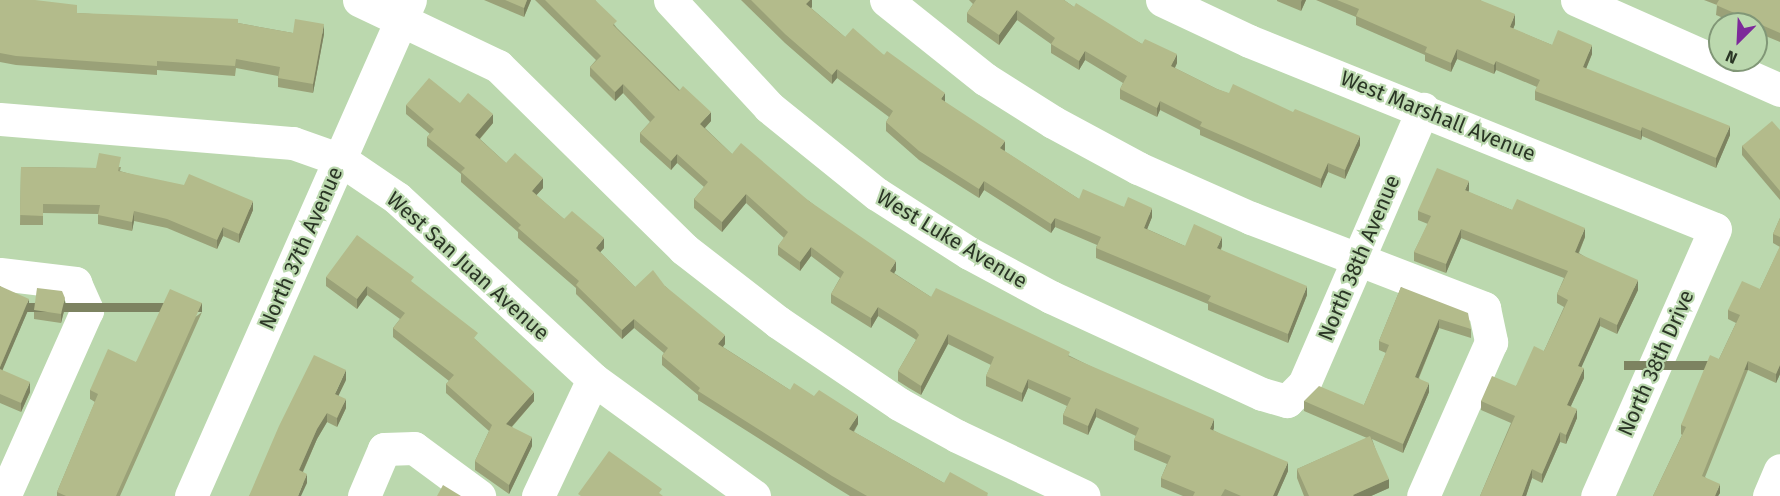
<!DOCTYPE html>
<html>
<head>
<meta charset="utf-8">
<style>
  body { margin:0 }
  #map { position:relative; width:1780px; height:496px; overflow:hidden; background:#bbd8ae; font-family:"Fira Sans",sans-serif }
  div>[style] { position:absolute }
  .minor>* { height:33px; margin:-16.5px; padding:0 16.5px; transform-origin:16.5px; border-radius:16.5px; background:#fff }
  .wall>* { inset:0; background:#9aa178 }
  .shaded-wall>* { inset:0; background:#7d8361; transform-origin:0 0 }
  .building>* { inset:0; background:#b3bb8b }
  span { translate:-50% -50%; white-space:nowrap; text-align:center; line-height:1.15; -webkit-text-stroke:4.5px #bbd8ae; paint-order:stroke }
  .street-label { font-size:21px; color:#2a3525 }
  .north { position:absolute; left:1708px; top:12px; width:60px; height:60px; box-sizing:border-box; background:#bbd8ae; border:2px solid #819777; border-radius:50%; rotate:204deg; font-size:16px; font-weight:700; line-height:24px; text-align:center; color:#2a3525 }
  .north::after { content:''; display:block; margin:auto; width:21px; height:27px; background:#7d2a9a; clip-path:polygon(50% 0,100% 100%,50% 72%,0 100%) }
</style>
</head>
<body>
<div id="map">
  <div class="minor">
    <div style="left:359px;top:0;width:154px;rotate:25.4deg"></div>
    <div style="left:498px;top:66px;width:261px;rotate:44.5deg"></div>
    <div style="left:684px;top:249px;width:119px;rotate:37.8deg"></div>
    <div style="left:778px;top:322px;width:146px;rotate:34.1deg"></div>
    <div style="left:899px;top:404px;width:66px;rotate:28.9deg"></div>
    <div style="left:957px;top:436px;width:140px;rotate:25.3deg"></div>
    <div style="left:670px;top:0;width:146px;rotate:47.2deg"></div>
    <div style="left:769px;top:107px;width:139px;rotate:38.9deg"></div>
    <div style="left:877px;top:194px;width:109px;rotate:32.7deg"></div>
    <div style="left:969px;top:253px;width:93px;rotate:28.2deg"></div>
    <div style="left:1051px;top:297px;width:232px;rotate:24.7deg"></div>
    <div style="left:1262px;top:394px;width:26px;rotate:16deg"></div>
    <div style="left:1287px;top:401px;width:24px;rotate:-45deg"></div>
    <div style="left:1304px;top:384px;width:300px;rotate:-66.6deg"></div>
    <div style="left:886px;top:0;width:127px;rotate:38.6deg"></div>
    <div style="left:985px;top:79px;width:80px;rotate:32.3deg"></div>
    <div style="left:1053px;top:122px;width:97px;rotate:28.4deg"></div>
    <div style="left:1138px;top:168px;width:124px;rotate:23.9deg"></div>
    <div style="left:1251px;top:218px;width:250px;rotate:21.1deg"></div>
    <div style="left:1484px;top:308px;width:35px;rotate:78deg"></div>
    <div style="left:1491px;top:342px;width:168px;rotate:113.8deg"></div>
    <div style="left:1162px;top:0;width:96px;rotate:25.2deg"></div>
    <div style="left:1249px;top:41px;width:502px;rotate:21.97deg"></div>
    <div style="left:1715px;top:229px;width:292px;rotate:113.8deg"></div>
    <div style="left:1577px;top:0;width:222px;rotate:23.9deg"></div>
    <div style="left:0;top:119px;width:294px;rotate:4.7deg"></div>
    <div style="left:293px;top:143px;width:51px;rotate:19.5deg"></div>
    <div style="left:341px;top:160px;width:68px;rotate:34.2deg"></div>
    <div style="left:397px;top:198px;width:267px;rotate:42.7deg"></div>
    <div style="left:593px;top:379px;width:199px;rotate:36deg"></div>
    <div style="left:0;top:274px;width:76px;rotate:6.8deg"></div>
    <div style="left:75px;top:283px;width:30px;rotate:66deg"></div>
    <div style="left:87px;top:310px;width:204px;rotate:114deg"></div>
    <div style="left:191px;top:496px;width:542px;rotate:-66.18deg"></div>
    <div style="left:364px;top:496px;width:51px;rotate:-66.9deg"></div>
    <div style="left:384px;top:449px;width:30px;rotate:-2deg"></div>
    <div style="left:414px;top:448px;width:81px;rotate:36.4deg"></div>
    <div style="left:538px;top:496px;width:129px;rotate:-64.8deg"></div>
    <div style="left:1769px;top:496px;width:28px;rotate:-67deg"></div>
  </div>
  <div class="wall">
    <div style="clip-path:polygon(0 0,77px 13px,238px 23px,293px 33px,324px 34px,313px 93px,278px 87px,278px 76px,236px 68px,235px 76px,157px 70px,157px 75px,16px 65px,0 62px)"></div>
    <div style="clip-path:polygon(484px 0,531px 0,524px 17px)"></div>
    <div style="clip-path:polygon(535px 0,595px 0,617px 28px,711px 121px,705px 128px,732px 154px,809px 201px,896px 270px,894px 273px,931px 297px,1070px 356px,1214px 428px,1213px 430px,1288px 471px,1277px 496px,1183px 496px,1161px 487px,1161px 478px,1167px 464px,1134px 450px,1134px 440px,1136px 436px,1096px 417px,1088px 435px,1063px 424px,1063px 415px,1067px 406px,1028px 388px,1022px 402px,986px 386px,986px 376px,991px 365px,948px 344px,921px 395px,909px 388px,898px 381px,898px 371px,916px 340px,915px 339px,878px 316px,871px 328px,831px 303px,831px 294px,840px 278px,811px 256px,800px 271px,778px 255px,778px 246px,784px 238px,746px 203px,722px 232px,694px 208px,694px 199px,704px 187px,677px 163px,671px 170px,640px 142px,640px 133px,650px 122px,623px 93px,615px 101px,590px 76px,590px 67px,596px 60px)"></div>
    <div style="clip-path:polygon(741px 0,812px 0,812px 7px,811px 8px,845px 37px,884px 55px,945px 102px,1005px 150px,1004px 151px,1079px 199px,1124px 207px,1152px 217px,1147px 229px,1185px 246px,1222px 246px,1221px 250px,1307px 295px,1288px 343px,1208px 310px,1208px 304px,1096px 258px,1096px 248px,1097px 245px,1055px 227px,1051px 233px,984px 190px,979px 198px,919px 160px,886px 131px,886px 122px,889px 117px,837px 78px,832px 84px,785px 43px)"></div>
    <div style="clip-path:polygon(969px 0,1064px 0,1074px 7px,1177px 63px,1175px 68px,1217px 89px,1360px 145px,1345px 179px,1328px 172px,1321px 188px,1200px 135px,1200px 130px,1160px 110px,1157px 117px,1120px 99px,1120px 89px,1123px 83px,1085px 60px,1079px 70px,1051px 53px,1051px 44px,1017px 20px,999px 45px,967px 22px,967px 13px,973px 4px)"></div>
    <div style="clip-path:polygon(1277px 0,1306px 0,1301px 11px,1277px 1px)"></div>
    <div style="clip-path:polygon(1316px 0,1480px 0,1515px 24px,1513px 29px,1552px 45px,1592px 54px,1586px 69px,1730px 135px,1716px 168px,1642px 136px,1641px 140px,1535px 100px,1535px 91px,1537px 87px,1496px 70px,1494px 74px,1457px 59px,1451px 72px,1425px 61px,1425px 55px,1356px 25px,1356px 17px)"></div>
    <div style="clip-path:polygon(1704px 0,1780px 0,1780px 42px,1756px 32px,1756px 24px,1738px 24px,1716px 15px,1717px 5px)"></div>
    <div style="clip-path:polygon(460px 103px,493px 123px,480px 139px,506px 163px,543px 188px,536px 195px,564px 219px,604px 248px,600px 252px,635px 287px,665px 286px,725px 344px,723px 347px,790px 390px,858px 424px,854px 432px,944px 483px,988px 496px,850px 496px,832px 485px,698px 400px,698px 395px,662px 365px,662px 356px,664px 353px,634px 328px,622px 339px,576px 294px,576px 288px,518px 238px,518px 232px,461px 182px,461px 174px,427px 146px,427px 137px,430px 134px,406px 114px,406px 105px)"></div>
    <div style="clip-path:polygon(1780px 130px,1780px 200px,1742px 155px,1742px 146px)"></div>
    <div style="clip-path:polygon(21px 167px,96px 168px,121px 167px,120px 171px,253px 210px,239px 243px,223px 236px,217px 249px,167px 228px,134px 221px,132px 231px,98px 224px,98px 214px,43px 213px,43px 225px,20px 225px)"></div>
    <div style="clip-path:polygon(1469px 190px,1468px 192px,1512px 210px,1585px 237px,1579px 253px,1638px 290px,1617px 334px,1600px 326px,1581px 367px,1584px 378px,1571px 406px,1577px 418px,1566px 444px,1560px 442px,1542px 483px,1532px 478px,1526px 496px,1480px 496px,1511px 423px,1481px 410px,1481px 401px,1516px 386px,1544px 351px,1564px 307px,1557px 303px,1557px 294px,1564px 278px,1461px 238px,1446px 273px,1414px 261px,1414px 252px,1428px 224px,1418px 220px,1418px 211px)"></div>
    <div style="clip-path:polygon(1780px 218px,1780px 374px,1776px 383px,1748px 370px,1705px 477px,1720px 493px,1718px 496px,1653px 496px,1682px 435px,1681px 434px,1681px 425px,1719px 359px,1736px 323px,1728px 319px,1728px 310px,1760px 289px,1780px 247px,1773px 243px,1773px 234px)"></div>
    <div style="clip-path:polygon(326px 277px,414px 284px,478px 342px,534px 401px,512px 427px,532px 446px,509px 494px,475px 470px,475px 461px,489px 431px,446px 393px,446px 384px,449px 381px,393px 337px,393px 328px,400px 319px,367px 295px,357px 309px,326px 286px)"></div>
    <div style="clip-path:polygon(0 286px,29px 308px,2px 370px,30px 392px,21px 412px,0 403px)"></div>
    <div style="clip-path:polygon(1401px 287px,1471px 329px,1471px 338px,1439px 328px,1419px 378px,1429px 392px,1403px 453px,1372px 439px,1389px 488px,1371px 496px,1304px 496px,1297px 478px,1297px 469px,1367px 438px,1304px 411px,1304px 401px,1364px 405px,1386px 353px,1379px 350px,1379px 341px)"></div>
    <div style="clip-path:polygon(65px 307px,61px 323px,34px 319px,34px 310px)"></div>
    <div style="clip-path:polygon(202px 312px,120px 496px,57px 496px,57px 492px,95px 402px,90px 399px,90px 390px,136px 362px)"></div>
    <div style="clip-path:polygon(346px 380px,338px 395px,346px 408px,337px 427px,327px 422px,317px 439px,303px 472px,307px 483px,249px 496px)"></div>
  </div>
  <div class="shaded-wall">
    <div style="clip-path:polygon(527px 0,531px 0,524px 17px,524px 8px)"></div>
    <div style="clip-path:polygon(810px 0,812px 0,812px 7px,806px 13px,806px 4px)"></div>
    <div style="clip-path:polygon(1302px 0,1306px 0,1301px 11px,1301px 2px)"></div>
    <div style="clip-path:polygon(1017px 10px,1017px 20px,999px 45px,999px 35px)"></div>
    <div style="clip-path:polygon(1515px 14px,1515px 24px,1510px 37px,1510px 27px)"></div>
    <div style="clip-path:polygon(324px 24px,324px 34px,313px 93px,313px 84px)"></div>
    <div style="clip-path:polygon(1592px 45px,1592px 54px,1583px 76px,1583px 67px)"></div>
    <div style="clip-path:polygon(1457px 49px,1457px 59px,1451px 72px,1451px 63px)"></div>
    <div style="clip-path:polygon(1085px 51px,1085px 60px,1079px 70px,1079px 61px)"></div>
    <div style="clip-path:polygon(1177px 54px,1177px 63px,1171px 75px,1171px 66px)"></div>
    <div style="clip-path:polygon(1496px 61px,1496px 70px,1494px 74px,1494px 65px)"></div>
    <div style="clip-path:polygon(837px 69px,837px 78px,832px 84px,832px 75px)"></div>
    <div style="clip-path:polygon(623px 84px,623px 93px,615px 101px,615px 92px)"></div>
    <div style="clip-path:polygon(945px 93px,945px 102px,941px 99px)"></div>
    <div style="clip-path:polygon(1160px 101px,1160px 110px,1157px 117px,1157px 108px)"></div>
    <div style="clip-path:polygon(711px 112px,711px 121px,700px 133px,700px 124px)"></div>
    <div style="clip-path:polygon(493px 114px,493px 123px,475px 144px,475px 135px)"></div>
    <div style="clip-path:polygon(1730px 126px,1730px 135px,1716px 168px,1716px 158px)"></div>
    <div style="clip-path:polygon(1642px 127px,1642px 136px,1641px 140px,1641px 131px)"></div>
    <div style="clip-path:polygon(1360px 136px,1360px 145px,1345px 179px,1345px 170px)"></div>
    <div style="clip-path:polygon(1005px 141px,1005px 150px,1000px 157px,1000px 148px)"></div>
    <div style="clip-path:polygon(677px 154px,677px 163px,671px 170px,671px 161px)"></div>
    <div style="clip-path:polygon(1328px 163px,1328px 172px,1321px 188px,1321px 179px)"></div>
    <div style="clip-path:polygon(543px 178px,543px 188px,532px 200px,532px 191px)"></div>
    <div style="clip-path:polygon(984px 181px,984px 190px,979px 198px,979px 189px)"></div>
    <div style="clip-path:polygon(1469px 181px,1469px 190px,1465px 200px,1465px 190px)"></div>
    <div style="clip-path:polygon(746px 194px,746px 203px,722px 232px,722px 222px)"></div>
    <div style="clip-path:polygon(253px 201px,253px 210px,239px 243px,239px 234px)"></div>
    <div style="clip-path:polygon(1152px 208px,1152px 217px,1144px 237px,1144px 228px)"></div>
    <div style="clip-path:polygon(134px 211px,134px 221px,132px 231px,132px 222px)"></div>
    <div style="clip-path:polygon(1055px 218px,1055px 227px,1051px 233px,1051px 224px)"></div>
    <div style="clip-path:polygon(223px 227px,223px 236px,217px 249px,217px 240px)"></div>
    <div style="clip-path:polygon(1585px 228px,1585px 237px,1575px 261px,1575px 252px)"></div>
    <div style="clip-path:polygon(1461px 229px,1461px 238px,1446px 273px,1446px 264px)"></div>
    <div style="clip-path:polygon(1222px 237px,1222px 246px,1217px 257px,1217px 248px)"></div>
    <div style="clip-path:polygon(604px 238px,604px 248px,596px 257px,596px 248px)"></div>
    <div style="clip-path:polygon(811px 247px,811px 256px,800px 271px,800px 262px)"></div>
    <div style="clip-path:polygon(896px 261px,896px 270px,890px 280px,890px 271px)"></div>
    <div style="clip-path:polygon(1638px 280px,1638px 290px,1617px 334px,1617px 325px)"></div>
    <div style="clip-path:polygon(367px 286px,367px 295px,357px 309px,357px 299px)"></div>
    <div style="clip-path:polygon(1307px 286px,1307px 295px,1288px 343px,1288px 334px)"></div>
    <div style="clip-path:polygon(65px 298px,65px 307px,61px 323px,61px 314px)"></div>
    <div style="clip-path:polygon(29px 299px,29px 308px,0 376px,0 367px)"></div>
    <div style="left:202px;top:303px;width:9px;height:211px;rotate:90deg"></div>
    <div style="clip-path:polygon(878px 307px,878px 316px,871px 328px,871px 318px)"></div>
    <div style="clip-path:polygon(1600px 317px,1600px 326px,1578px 375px,1578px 366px)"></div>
    <div style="clip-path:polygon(634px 319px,634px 328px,622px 339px,622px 330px)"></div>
    <div style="clip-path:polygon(1439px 319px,1439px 328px,1415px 386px,1415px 377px)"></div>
    <div style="clip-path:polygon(948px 334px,948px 344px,921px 395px,921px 386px)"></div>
    <div style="clip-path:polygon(725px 335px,725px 344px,718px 353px,718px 344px)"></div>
    <div style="left:1748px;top:361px;width:9px;height:124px;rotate:90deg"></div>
    <div style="clip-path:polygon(1780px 365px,1780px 374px,1776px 383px,1776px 374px)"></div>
    <div style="clip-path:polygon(1584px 368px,1584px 378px,1567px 414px,1567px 405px)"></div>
    <div style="clip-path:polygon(346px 370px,346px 380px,335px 403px,335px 394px)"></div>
    <div style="clip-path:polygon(1028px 379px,1028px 388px,1022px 402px,1022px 393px)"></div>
    <div style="clip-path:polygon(30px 382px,30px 392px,21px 412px,21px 403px)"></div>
    <div style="clip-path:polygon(1429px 383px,1429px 392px,1403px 453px,1403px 444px)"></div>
    <div style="clip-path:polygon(534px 392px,534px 401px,506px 433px,506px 424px)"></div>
    <div style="clip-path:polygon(346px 399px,346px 408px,337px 427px,337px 418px)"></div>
    <div style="clip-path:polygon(1096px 408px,1096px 417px,1088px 435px,1088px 426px)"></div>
    <div style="clip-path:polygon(1577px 409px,1577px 418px,1566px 444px,1566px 435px)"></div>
    <div style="clip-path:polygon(327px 413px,327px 422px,317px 439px,299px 480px,299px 470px,317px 429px)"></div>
    <div style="clip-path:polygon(858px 415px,858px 424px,849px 438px,849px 429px)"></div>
    <div style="clip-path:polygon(1214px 419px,1214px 428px,1210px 438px,1210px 429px)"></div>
    <div style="clip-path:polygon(1560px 432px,1560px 442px,1542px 483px,1542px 474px)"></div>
    <div style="clip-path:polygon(532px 437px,532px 446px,509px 494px,509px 485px)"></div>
    <div style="clip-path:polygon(1288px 462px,1288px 471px,1277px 496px,1273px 496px)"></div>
    <div style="clip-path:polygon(1532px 469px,1532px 478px,1526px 496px,1522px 496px)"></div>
    <div style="clip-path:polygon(307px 474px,307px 483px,301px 496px,298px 496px)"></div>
    <div style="clip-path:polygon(1389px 479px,1389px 488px,1371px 496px,1353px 496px,1353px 495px)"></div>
    <div style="clip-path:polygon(1720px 484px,1720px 493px,1718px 496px,1715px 496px)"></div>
  </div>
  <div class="building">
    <div style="clip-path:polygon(0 0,35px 0,77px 5px,77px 13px,238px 19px,238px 23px,293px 33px,295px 19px,324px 24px,313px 84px,278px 78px,280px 67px,236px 59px,235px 66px,157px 61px,157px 66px,16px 56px,0 53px)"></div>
    <div style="clip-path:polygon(505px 0,527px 0,524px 8px)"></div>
    <div style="clip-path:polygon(545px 0,595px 0,617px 21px,613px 25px,679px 91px,683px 86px,711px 112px,700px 124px,732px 154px,741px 143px,809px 201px,896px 261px,890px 271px,931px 297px,936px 288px,1070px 352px,1068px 356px,1214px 419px,1210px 429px,1288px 462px,1273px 496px,1241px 496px,1225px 489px,1221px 496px,1193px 496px,1195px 492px,1161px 478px,1171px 456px,1134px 440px,1139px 428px,1096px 408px,1088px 426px,1063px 415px,1071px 398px,1028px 379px,1022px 393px,986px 376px,994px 357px,948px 334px,921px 386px,898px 371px,919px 335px,915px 330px,878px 307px,871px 318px,831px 294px,844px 272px,811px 247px,800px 262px,778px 246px,788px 232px,746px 194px,722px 222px,694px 199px,708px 182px,677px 154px,671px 161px,640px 133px,655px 117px,623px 84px,615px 92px,590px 67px,601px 56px)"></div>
    <div style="clip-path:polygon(751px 0,810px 0,806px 4px,845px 37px,853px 28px,884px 55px,887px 51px,945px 93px,941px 99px,1005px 141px,1000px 148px,1079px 199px,1083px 189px,1124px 207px,1128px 197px,1152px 208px,1144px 228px,1185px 246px,1194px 224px,1222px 237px,1217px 248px,1307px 286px,1288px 334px,1208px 301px,1211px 296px,1096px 248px,1101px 237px,1055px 218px,1051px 224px,984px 181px,979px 189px,919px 151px,886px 122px,893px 111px,837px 69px,832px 75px,785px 34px)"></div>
    <div style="clip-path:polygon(976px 0,1064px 0,1074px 7px,1076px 3px,1142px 44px,1145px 39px,1177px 54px,1171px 66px,1217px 89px,1229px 93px,1233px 84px,1293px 112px,1295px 109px,1360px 136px,1345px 170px,1328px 163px,1321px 179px,1200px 126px,1202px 122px,1160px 101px,1157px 108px,1120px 89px,1127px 76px,1085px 51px,1079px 61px,1051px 44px,1055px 38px,1017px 10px,999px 35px,967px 13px)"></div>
    <div style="clip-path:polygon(1337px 0,1480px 0,1515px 14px,1510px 27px,1552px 45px,1558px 30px,1592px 45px,1583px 67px,1730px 126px,1716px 158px,1642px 127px,1641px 131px,1535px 91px,1540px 80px,1496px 61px,1494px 65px,1457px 49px,1451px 63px,1425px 52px,1427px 47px,1356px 16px,1359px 9px)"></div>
    <div style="clip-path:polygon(1719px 0,1780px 0,1780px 33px,1716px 5px)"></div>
    <div style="clip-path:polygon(429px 78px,460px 103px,468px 93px,493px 114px,475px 135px,506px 163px,515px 153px,543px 178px,532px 191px,564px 219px,572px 211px,604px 238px,596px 248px,635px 287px,653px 270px,665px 286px,725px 335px,718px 344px,790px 390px,794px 383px,814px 396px,819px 390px,858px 415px,849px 429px,944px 483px,950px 472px,988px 493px,987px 496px,867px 496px,832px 476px,698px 391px,700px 388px,662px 356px,668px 348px,634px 319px,622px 330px,576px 285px,579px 281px,518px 228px,521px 225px,461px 172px,465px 168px,427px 137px,434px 129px,406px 105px)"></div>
    <div style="clip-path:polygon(1772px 121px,1780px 130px,1780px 191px,1742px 146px)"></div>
    <div style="clip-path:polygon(99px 153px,121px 157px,118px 171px,184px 185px,189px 174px,253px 201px,239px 234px,223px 227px,217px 240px,167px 219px,134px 211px,132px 222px,98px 215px,100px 205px,43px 204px,43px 216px,20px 215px,21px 167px,96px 168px)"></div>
    <div style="clip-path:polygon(1437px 168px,1469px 181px,1465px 190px,1512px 210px,1517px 199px,1585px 228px,1575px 252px,1638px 280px,1617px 325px,1600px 317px,1578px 366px,1584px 368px,1567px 405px,1577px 409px,1566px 435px,1560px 432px,1542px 474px,1532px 469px,1522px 496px,1480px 496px,1515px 416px,1481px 401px,1492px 376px,1516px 386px,1534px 346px,1544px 351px,1568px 300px,1557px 294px,1568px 271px,1461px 229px,1446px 264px,1414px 252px,1431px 216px,1418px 211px)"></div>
    <div style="clip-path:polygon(1780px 218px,1780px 237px,1773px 234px)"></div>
    <div style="clip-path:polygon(357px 235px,414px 277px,411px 281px,478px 333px,474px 338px,534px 392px,506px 424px,532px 437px,509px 485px,475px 461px,492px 425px,446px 384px,454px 375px,393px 328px,405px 313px,367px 286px,357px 299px,326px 277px)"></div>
    <div style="clip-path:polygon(1780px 246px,1780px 365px,1776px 374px,1748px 361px,1702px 476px,1720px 484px,1715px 496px,1653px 496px,1686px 427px,1681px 425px,1710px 355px,1719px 359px,1740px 315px,1728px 310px,1742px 281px,1760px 289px)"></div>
    <div style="clip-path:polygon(0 286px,29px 299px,0 367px)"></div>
    <div style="clip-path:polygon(1401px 287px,1468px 313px,1471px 329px,1439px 319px,1415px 377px,1429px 383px,1403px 444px,1304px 401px,1319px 386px,1364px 405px,1389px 345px,1379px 341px)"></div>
    <div style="clip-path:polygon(37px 288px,62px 291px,65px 298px,61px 314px,34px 310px)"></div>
    <div style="clip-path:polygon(170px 289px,202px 303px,116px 496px,66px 496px,57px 492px,98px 394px,90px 390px,108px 349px,136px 362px)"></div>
    <div style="clip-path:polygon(314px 355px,346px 370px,335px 394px,346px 399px,337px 418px,327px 413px,317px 429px,299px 470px,307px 474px,298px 496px,249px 496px,279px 426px)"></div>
    <div style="clip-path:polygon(0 369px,30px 382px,21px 403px,0 394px)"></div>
    <div style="clip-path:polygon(1370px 436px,1389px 479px,1353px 495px,1354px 496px,1309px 496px,1297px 469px)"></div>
    <div style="clip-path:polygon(609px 451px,662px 489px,659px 493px,663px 496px,581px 496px,578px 494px)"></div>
    <div style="clip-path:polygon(443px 485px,461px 496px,437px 496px)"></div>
  </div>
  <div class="street-label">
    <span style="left:1438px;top:116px;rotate:22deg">West Marshall Avenue</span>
    <span style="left:952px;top:239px;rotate:31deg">West Luke Avenue</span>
    <span style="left:301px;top:248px;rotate:-66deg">North 37th Avenue</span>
    <span style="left:1359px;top:258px;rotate:-67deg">North 38th Avenue</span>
    <span style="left:468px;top:266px;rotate:42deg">West San Juan Avenue</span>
    <span style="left:1656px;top:363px;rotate:-66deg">North 38th Drive</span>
  </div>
  <div class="north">N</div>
</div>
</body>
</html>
